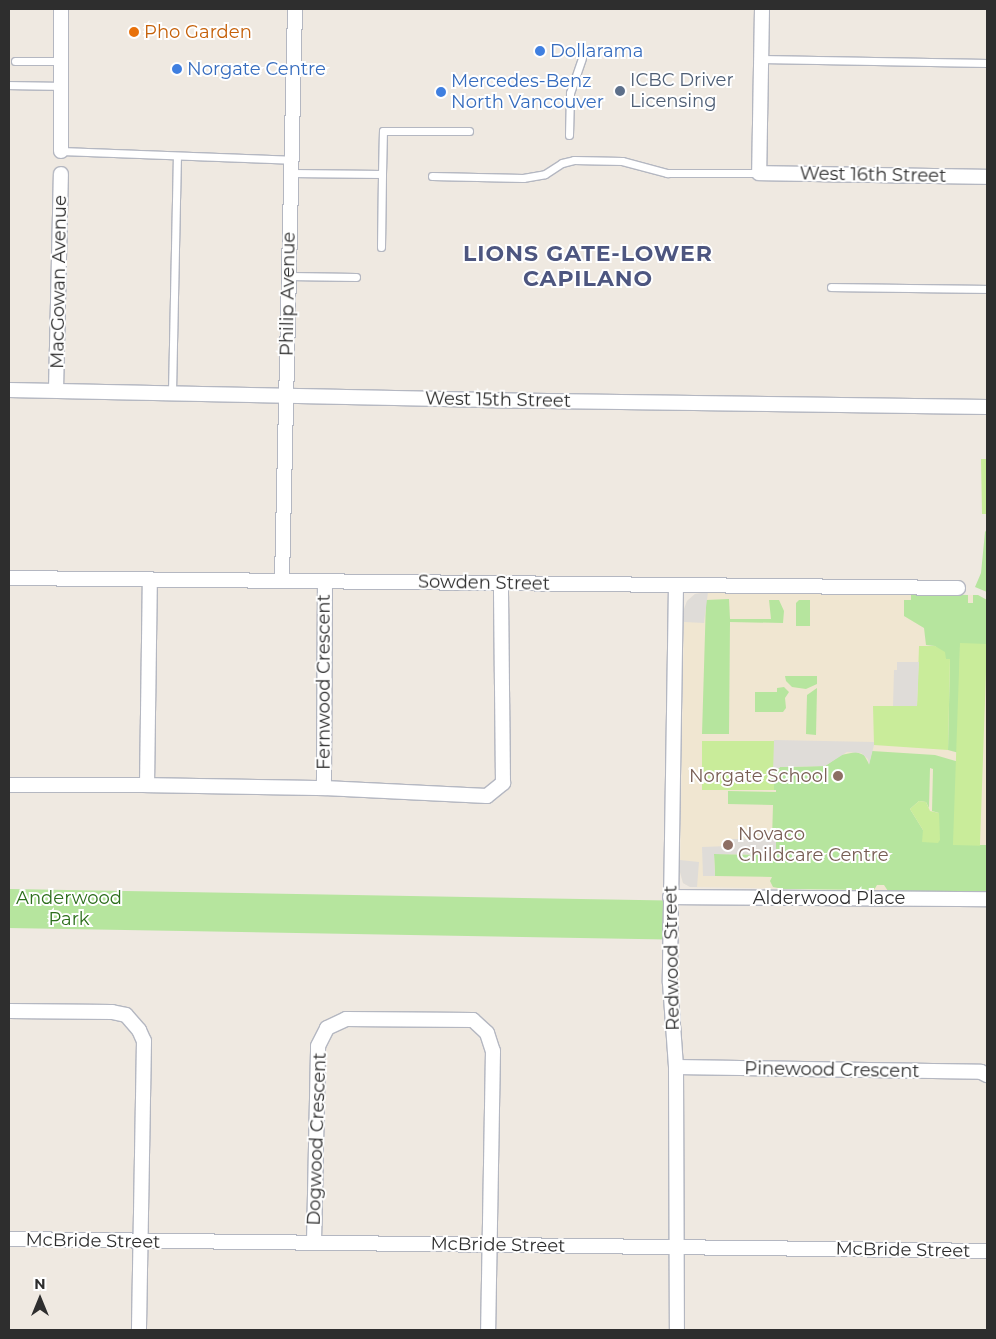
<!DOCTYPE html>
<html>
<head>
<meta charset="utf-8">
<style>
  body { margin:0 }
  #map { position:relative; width:996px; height:1339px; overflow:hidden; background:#efe9e1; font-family:Montserrat,sans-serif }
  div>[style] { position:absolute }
  .education>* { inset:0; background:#f0e6d1 }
  .green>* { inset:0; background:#b6e59e; transform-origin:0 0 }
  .pitch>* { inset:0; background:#c9ec9a; transform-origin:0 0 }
  .plaza>* { inset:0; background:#dfdcd8 }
  .roads { filter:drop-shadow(1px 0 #b4b7c1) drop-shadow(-1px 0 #b4b7c1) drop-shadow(0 1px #b4b7c1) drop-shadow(0 -1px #b4b7c1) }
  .service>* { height:7px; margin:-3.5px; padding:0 3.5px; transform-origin:3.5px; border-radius:3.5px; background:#fff }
  .minor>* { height:14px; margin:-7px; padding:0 7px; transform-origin:7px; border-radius:7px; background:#fff }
  .dots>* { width:14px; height:14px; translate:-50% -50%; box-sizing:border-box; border:2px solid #fff; border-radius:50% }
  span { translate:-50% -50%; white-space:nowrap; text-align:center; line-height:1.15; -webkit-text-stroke:4px #fff; paint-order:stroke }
  .food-label { font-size:18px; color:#c56008 }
  .left { translate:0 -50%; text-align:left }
  .shop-label { font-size:18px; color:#366cbe }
  .service-label { font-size:18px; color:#4e5e75 }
  .street-label { font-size:18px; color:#2e2e2e }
  .education-label { font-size:18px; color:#785e54 }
  .right { translate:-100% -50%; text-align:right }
  .park-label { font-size:18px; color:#2c6e1b }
  .district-label { font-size:22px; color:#4d5680; font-weight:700; letter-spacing:1px }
  .frame { position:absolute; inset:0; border:10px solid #2e2e2e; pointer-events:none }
  .north { position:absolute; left:15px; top:1274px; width:50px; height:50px; -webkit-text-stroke:4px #fff; paint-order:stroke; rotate:0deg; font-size:14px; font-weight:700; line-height:20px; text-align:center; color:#2e2e2e }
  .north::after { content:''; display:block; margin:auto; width:18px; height:22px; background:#2e2e2e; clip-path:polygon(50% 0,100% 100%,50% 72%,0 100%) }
</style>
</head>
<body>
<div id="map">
  <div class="education">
    <div style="clip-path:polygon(704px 592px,978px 595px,987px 600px,987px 892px,690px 887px,683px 883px,680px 872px,684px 609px,687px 601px,695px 594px)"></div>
  </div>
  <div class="green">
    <div style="clip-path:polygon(987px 529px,987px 592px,975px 587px,981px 573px,985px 532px)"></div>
    <div style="clip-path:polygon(911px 594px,968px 595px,968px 603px,973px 603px,973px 595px,978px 595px,987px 600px,987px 644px,960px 644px,959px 753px,948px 750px,950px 660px,946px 659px,935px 646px,926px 645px,924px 628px,904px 616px,904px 600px,911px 600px)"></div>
    <div style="clip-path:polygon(729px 599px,730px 619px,771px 619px,769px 600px,779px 600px,784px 611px,783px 623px,730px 622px,729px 734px,702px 734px,706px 600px)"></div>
    <div style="clip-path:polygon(799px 600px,810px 600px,810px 626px,796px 626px,796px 603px)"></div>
    <div style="clip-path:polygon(785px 676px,817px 676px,817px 684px,806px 689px,792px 687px,786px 681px)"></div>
    <div style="clip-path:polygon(784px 687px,789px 692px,785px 698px,786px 708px,783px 712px,755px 712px,755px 692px,777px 692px,777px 688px)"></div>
    <div style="clip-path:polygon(817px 688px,816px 735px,806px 734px,807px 695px)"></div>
    <div style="clip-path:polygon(evenodd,872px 751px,935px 755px,959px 762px,958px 845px,987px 845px,987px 892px,888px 891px,884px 885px,877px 885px,874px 890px,783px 889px,773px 887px,770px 881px,772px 877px,715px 876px,714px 854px,773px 855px,776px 851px,776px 839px,772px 839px,773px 805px,728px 804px,728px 791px,776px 792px,776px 790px,771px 790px,771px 775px,780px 767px,825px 766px,841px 755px,856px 752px,864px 755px,869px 764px,872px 751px,930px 768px,933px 769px,932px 811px,939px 813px,923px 830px,910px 809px,919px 801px,926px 802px,929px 808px,930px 768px)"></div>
    <div style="left:9px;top:889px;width:659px;height:39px;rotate:1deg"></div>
  </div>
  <div class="pitch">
    <div style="clip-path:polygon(981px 459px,987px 459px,987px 514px,982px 514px)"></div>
    <div style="left:960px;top:643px;width:27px;height:202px;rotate:2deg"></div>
    <div style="clip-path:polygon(919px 646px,935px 646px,945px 652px,946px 659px,950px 659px,948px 750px,874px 745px,873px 706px,917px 706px)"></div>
    <div style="left:702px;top:741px;width:72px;height:49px"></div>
    <div style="clip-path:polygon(919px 801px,926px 802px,930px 811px,939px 813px,940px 840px,938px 843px,922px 842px,923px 830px,910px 809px)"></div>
  </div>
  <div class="plaza">
    <div style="clip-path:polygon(708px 592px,704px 623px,684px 622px,684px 609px,687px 601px,695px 594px)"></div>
    <div style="clip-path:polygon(897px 662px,919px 662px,917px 706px,893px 706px,894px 670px,897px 670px)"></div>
    <div style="clip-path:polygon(774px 740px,874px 742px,874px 745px,869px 765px,868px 759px,861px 753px,847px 752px,825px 766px,780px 767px,773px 773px)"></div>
    <div style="clip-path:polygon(730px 839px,776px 839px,776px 851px,773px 855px,714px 854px,715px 876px,703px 876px,702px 847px,729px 846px)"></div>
    <div style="clip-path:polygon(680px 860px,699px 862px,697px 887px,690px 887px,683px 883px,680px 872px)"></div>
  </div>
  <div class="roads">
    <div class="service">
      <div style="left:761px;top:59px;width:226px;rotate:1deg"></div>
      <div style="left:15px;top:61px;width:46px"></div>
      <div style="left:9px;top:85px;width:53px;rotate:1.1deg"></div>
      <div style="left:569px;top:135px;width:42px;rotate:-88.6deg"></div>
      <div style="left:570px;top:93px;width:36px;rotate:-71deg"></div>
      <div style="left:61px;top:151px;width:230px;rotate:2.2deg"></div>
      <div style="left:291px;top:173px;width:91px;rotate:0.6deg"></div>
      <div style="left:382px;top:174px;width:43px;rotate:-88.7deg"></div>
      <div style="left:383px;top:131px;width:86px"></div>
      <div style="left:432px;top:176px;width:91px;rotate:1.3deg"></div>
      <div style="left:523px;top:178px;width:22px;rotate:-10deg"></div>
      <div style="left:545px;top:174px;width:20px;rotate:-33deg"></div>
      <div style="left:562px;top:163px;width:12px;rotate:-14deg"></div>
      <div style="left:574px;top:160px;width:48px;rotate:1.2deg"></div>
      <div style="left:622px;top:161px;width:47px;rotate:14.9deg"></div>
      <div style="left:667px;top:173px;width:92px"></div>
      <div style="left:381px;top:247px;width:73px;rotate:-89.2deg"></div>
      <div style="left:289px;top:276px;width:67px;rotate:0.9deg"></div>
      <div style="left:831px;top:287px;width:156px;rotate:0.7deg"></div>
      <div style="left:172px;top:392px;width:236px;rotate:-88.8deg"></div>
    </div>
    <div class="minor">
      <div style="left:61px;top:9px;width:142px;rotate:90deg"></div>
      <div style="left:762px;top:9px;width:164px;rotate:91deg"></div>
      <div style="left:759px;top:173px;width:228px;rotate:1deg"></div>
      <div style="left:9px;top:390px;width:470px;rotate:1.2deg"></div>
      <div style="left:479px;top:400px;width:508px;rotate:0.79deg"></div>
      <div style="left:56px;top:390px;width:216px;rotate:-88.7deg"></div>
      <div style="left:9px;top:578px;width:949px;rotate:0.6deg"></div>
      <div style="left:282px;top:580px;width:571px;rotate:-88.7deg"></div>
      <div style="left:325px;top:581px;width:207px;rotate:90.3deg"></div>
      <div style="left:324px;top:788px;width:163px;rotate:2.8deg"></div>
      <div style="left:487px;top:796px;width:21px;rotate:-39deg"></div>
      <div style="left:503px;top:783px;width:200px;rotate:-90.6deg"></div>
      <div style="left:676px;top:585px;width:398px;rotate:90.9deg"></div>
      <div style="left:670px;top:983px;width:84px;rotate:85.9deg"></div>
      <div style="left:676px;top:1067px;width:263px;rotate:89.8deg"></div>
      <div style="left:9px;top:785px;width:138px"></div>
      <div style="left:147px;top:785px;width:206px;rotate:-89.2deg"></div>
      <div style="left:147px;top:785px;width:177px;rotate:1deg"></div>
      <div style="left:670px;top:897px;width:317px;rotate:0.4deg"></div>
      <div style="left:9px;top:1011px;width:103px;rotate:0.6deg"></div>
      <div style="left:112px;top:1012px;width:14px;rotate:12deg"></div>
      <div style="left:126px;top:1015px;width:20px;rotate:49deg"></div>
      <div style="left:139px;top:1030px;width:12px;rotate:66deg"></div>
      <div style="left:144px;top:1041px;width:289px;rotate:91deg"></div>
      <div style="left:676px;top:1067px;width:305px;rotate:0.9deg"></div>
      <div style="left:981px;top:1072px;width:7px;rotate:27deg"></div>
      <div style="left:9px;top:1239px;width:978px;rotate:0.7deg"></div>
      <div style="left:314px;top:1242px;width:196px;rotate:-88.8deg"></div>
      <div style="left:318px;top:1046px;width:20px;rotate:-63deg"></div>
      <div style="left:327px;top:1028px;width:21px;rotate:-25deg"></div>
      <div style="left:346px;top:1019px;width:127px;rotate:0.5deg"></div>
      <div style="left:473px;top:1020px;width:19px;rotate:43deg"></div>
      <div style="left:487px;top:1033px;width:19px;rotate:72deg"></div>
      <div style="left:493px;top:1051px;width:279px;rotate:91deg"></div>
    </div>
  </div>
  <div class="dots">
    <div style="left:134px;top:32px;background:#e8710a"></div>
    <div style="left:540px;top:51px;background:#3f7fe0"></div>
    <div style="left:177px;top:69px;background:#3f7fe0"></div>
    <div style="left:620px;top:91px;background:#5c6f8a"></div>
    <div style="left:441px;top:92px;background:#3f7fe0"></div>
    <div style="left:838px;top:776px;background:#8d6e63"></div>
    <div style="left:728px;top:845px;background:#8d6e63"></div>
  </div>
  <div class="food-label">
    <span class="left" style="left:144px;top:32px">Pho Garden</span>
  </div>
  <div class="shop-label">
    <span class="left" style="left:550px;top:51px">Dollarama</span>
    <span class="left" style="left:187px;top:69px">Norgate Centre</span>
    <span class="left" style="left:451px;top:92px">Mercedes-Benz<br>North Vancouver</span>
  </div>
  <div class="service-label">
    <span class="left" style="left:630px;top:91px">ICBC Driver<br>Licensing</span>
  </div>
  <div class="street-label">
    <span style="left:873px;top:175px;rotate:1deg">West 16th Street</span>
    <span style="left:59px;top:282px;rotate:-89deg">MacGowan Avenue</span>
    <span style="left:288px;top:294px;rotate:-89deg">Philip Avenue</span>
    <span style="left:498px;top:400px;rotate:1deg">West 15th Street</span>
    <span style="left:484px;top:583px;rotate:1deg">Sowden Street</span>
    <span style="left:324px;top:682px;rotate:-90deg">Fernwood Crescent</span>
    <span style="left:829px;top:898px">Alderwood Place</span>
    <span style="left:672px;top:958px;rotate:-91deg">Redwood Street</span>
    <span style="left:832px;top:1070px;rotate:1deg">Pinewood Crescent</span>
    <span style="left:317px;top:1139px;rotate:-88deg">Dogwood Crescent</span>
    <span style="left:93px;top:1241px;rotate:1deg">McBride Street</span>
    <span style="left:498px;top:1245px;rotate:1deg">McBride Street</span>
    <span style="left:903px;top:1250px;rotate:1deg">McBride Street</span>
  </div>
  <div class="education-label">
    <span class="right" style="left:828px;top:776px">Norgate School</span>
    <span class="left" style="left:738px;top:845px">Novaco<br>Childcare Centre</span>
  </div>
  <div class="park-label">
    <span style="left:69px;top:909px">Anderwood<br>Park</span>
  </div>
  <div class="district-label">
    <span style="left:588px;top:266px">LIONS GATE-LOWER<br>CAPILANO</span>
  </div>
  <div class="frame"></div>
  <div class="north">N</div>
</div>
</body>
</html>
